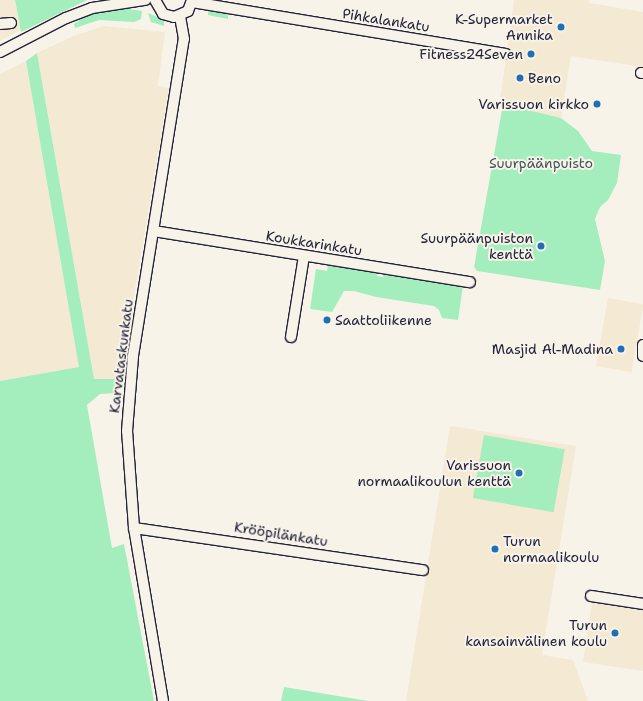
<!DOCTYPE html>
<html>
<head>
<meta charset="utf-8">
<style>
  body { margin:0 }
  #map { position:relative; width:643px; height:701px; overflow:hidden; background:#f7f3e8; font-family:"Shantell Sans",sans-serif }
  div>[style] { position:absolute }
  .built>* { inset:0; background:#f4e9d3; transform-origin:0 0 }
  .green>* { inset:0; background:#a4eebd; transform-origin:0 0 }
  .roads { filter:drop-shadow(1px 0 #22223b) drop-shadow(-1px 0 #22223b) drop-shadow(0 1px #22223b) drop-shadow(0 -1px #22223b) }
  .minor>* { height:10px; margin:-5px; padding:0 5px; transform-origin:5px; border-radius:5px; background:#f7f3e8 }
  .dots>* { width:11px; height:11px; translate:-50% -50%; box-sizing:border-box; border:2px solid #f7f3e8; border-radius:50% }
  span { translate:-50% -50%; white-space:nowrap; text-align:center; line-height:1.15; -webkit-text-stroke:4px #f7f3e8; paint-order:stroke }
  .poi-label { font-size:14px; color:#22223b }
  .right { translate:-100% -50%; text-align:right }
  .left { translate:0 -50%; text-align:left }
  .street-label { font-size:14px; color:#22223b }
  .park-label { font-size:14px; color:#42555c }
</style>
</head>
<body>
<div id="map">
  <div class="built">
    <div style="clip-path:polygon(0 0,15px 0,20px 30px,0 41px)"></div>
    <div style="clip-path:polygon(514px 0,589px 0,589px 3px,643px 12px,643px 67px,571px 56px,561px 118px,503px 104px,499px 108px)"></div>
    <div style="clip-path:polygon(104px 26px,165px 32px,158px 86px,169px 88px,120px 379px,94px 379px,37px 53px,76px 35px)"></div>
    <div style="clip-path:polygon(26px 61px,79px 367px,0 381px,0 74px)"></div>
    <div style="left:608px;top:298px;width:36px;height:69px;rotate:10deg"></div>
    <div style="clip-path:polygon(450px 426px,576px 446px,542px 655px,573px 660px,588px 701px,406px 701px)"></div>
    <div style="clip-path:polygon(591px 596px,643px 604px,643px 671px,583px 662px,592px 603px)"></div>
  </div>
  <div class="green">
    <div style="clip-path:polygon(15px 0,87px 0,21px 32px)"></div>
    <div style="clip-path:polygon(128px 9px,142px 11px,141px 19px,134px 22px,99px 20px,75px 28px,74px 24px,86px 16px,109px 10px)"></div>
    <div style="clip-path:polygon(208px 11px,228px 14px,228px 19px,208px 15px)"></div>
    <div style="clip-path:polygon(148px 13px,164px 20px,164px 26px,151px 22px)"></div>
    <div style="clip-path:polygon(37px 53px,94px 379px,120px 379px,117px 393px,100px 394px,87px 405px,112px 548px,124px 544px,154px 701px,0 701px,0 381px,79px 367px,26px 61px)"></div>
    <div style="clip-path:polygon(503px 104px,561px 118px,578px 131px,592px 151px,621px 155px,617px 183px,608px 200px,600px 207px,595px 219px,605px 261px,600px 290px,477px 271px,474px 267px)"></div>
    <div style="clip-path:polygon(328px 265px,377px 272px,377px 276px,383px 277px,384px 274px,463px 286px,458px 320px,442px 318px,439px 310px,434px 306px,376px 297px,354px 291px,344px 291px,332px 312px,310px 309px,316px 269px,327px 271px)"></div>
    <div style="left:484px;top:435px;width:82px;height:64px;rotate:10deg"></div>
    <div style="clip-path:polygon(284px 687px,368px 701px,281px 701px)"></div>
  </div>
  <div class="roads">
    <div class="minor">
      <div style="left:155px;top:0;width:16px;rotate:60deg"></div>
      <div style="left:163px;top:14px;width:11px;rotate:15deg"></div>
      <div style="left:174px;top:17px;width:15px;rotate:-23deg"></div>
      <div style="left:188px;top:11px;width:12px;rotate:-70deg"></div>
      <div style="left:192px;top:2px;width:318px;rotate:9.4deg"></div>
      <div style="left:0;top:24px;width:11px;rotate:-5deg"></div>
      <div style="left:0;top:52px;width:74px;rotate:-27.3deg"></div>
      <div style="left:66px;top:18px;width:28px;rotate:-21deg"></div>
      <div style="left:92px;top:8px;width:54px;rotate:-8.6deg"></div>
      <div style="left:641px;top:73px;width:2px"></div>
      <div style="left:154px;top:231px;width:320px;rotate:9.2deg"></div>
      <div style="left:291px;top:337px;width:82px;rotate:-80.9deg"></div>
      <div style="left:643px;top:345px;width:11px;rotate:90deg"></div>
      <div style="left:134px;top:528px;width:292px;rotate:8.3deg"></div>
      <div style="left:591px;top:596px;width:53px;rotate:8.7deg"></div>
      <div style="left:163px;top:701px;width:175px;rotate:-99.5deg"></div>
      <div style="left:134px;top:528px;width:97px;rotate:-94.1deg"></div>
      <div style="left:127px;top:431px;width:75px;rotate:-85.4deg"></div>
      <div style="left:133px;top:356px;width:321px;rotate:-80.9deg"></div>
      <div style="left:184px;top:39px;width:23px;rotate:-100deg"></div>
    </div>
  </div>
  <div class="dots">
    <div style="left:561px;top:27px;background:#1f6fb2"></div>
    <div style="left:531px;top:54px;background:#1f6fb2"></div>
    <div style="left:520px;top:78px;background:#1f6fb2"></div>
    <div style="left:597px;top:104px;background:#1f6fb2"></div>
    <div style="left:541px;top:246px;background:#1f6fb2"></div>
    <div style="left:327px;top:320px;background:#1f6fb2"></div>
    <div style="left:621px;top:349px;background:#1f6fb2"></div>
    <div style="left:519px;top:473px;background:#1f6fb2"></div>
    <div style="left:495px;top:549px;background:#1f6fb2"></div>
    <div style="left:615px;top:633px;background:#1f6fb2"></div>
  </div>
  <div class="poi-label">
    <span class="right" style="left:553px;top:27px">K-Supermarket<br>Annika</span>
    <span class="right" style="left:523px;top:54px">Fitness24Seven</span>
    <span class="left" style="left:528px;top:78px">Beno</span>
    <span class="right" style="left:589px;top:104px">Varissuon kirkko</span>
    <span class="right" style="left:533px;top:246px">Suurpäänpuiston<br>kenttä</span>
    <span class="left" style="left:335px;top:320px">Saattoliikenne</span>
    <span class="right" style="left:613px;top:349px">Masjid Al-Madina</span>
    <span class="right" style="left:511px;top:473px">Varissuon<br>normaalikoulun kenttä</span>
    <span class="left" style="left:503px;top:549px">Turun<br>normaalikoulu</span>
    <span class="right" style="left:607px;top:633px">Turun<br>kansainvälinen koulu</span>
  </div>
  <div class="street-label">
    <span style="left:386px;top:20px;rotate:9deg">Pihkalankatu</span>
    <span style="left:314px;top:243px;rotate:9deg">Koukkarinkatu</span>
    <span style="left:121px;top:356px;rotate:-83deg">Karvataskunkatu</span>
    <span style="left:281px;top:534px;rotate:9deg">Krööpilänkatu</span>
  </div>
  <div class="park-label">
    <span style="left:541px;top:163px">Suurpäänpuisto</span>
  </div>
</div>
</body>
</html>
